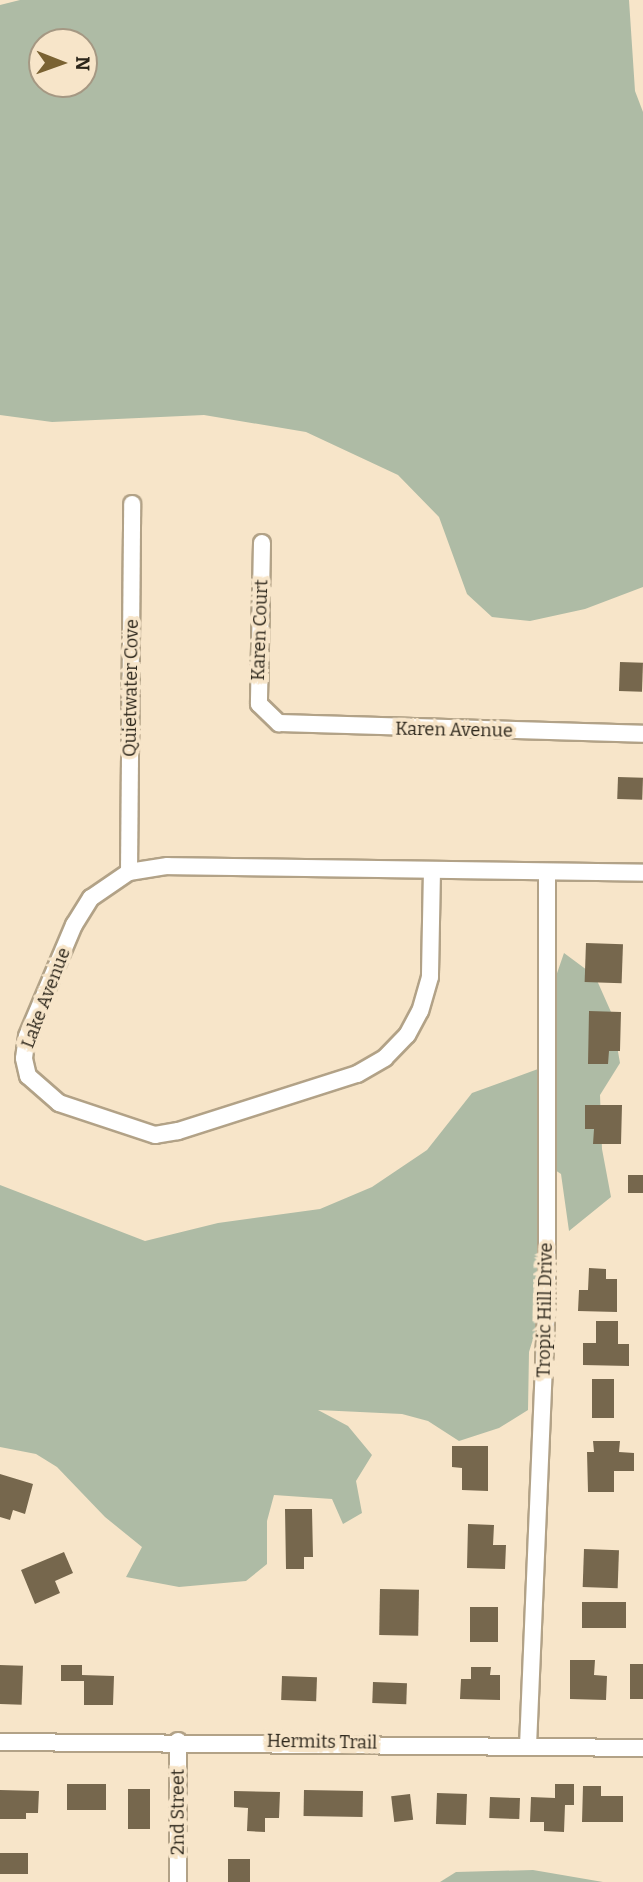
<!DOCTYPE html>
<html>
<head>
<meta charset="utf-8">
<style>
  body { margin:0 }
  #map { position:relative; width:643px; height:1882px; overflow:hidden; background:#f7e5c9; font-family:Bitter,serif }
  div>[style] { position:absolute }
  .green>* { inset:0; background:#aebba5 }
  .building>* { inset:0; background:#76674d; transform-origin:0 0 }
  .roads { filter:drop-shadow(2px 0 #b2a287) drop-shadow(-2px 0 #b2a287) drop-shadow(0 2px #b2a287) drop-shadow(0 -2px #b2a287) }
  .street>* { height:16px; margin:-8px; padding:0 8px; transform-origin:8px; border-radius:8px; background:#fff }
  span { translate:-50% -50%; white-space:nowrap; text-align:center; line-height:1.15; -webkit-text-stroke:7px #f7e5c9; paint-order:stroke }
  .street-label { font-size:18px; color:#2b251a }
  .north { position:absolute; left:28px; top:28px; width:70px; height:70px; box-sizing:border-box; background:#f7e5c9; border:2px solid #a59883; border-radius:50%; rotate:91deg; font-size:19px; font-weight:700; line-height:28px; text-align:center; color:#2b251a }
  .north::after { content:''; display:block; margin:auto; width:24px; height:32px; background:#7a6232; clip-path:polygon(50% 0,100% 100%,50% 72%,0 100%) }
</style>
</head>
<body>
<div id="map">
  <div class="green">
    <div style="clip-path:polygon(evenodd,20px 0,629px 0,635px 91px,643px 112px,643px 587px,585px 609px,530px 621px,492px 617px,467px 594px,439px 517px,398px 475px,306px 432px,204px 415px,52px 422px,0 415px,0 5px,20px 0,42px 42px,84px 42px,84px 84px,42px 84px,42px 42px)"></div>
    <div style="clip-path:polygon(564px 953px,595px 976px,611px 1012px,620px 1063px,600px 1095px,602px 1149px,611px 1197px,569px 1231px,561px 1174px,555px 1170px,555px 979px)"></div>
    <div style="clip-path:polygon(538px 1069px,538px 1293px,537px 1326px,529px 1352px,528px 1410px,499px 1428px,459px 1441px,428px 1421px,402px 1414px,318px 1410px,348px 1426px,372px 1455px,356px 1481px,362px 1513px,343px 1524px,332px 1499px,274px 1495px,267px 1521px,267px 1564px,246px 1581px,179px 1587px,126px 1577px,142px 1547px,105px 1517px,57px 1467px,36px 1454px,0 1447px,0 1185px,145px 1241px,218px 1223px,320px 1209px,372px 1187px,427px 1150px,472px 1093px)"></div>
    <div style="clip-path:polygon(533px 1870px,603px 1882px,440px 1882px,456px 1872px)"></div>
  </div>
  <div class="building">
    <div style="left:620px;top:662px;width:23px;height:29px;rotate:2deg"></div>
    <div style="left:618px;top:777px;width:25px;height:22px;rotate:2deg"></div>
    <div style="left:586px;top:943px;width:37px;height:39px;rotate:2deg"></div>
    <div style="clip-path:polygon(589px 1011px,621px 1012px,620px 1051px,609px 1051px,608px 1064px,588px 1064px)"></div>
    <div style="clip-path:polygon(585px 1105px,622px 1105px,621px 1144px,593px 1144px,594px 1129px,585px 1129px)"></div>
    <div style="left:628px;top:1175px;width:15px;height:18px"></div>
    <div style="clip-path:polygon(589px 1268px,606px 1269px,606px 1279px,617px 1279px,617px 1312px,578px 1311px,579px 1290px,588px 1290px)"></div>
    <div style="clip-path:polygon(596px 1321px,618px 1321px,618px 1344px,629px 1344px,629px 1366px,583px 1365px,583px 1343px,596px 1343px)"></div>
    <div style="left:592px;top:1379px;width:22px;height:39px"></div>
    <div style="clip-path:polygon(593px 1441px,620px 1441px,619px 1452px,634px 1453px,634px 1471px,614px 1471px,614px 1492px,588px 1492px,587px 1452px,594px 1452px)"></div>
    <div style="clip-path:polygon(452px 1446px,488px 1446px,488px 1491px,462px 1490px,462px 1468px,452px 1467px)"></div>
    <div style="clip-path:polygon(0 1474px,33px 1484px,25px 1514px,13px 1510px,10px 1520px,0 1517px)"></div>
    <div style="clip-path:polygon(285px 1509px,312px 1509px,313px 1557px,304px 1557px,304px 1569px,286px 1569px)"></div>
    <div style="clip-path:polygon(468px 1524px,494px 1525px,493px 1545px,506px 1545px,505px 1569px,467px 1568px)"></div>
    <div style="left:584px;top:1549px;width:35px;height:38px;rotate:2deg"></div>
    <div style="clip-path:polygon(64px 1552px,73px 1573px,55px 1581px,60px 1593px,35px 1604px,21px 1570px)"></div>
    <div style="left:380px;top:1589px;width:39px;height:46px;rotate:1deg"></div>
    <div style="left:582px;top:1602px;width:44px;height:26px"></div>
    <div style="left:470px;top:1607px;width:28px;height:35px"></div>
    <div style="clip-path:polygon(570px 1660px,595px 1660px,594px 1675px,607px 1676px,606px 1700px,570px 1699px)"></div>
    <div style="left:630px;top:1664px;width:13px;height:35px"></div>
    <div style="left:0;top:1665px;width:23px;height:39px;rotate:2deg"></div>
    <div style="clip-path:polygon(61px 1665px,82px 1665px,82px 1675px,114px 1676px,113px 1705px,84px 1705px,84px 1681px,61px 1681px)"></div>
    <div style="clip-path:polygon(471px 1667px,491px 1667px,490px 1675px,500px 1675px,500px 1700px,460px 1699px,461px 1679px,471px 1679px)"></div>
    <div style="left:282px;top:1676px;width:35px;height:24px;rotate:2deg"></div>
    <div style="left:373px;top:1682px;width:34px;height:21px;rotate:2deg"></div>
    <div style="left:67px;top:1784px;width:39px;height:26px"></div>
    <div style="clip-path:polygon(555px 1784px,574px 1784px,574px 1805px,565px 1805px,564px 1832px,544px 1831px,544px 1822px,530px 1822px,531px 1797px,555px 1798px)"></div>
    <div style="clip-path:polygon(583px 1786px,601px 1786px,601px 1796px,623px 1796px,623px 1822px,582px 1822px)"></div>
    <div style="left:128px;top:1789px;width:22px;height:40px"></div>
    <div style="clip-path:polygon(0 1790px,39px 1791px,38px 1813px,26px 1813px,26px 1819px,0 1819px)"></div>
    <div style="left:304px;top:1790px;width:59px;height:26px;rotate:1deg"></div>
    <div style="clip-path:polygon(234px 1791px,280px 1792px,279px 1818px,265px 1818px,265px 1832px,247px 1831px,248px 1808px,234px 1807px)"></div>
    <div style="left:437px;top:1793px;width:30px;height:31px;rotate:2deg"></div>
    <div style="left:410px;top:1794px;width:26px;height:19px;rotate:83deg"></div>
    <div style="left:490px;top:1797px;width:30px;height:21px;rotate:2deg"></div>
    <div style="left:0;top:1853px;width:28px;height:21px"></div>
    <div style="left:228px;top:1859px;width:22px;height:23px"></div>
  </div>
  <div class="roads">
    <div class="street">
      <div style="left:262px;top:543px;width:161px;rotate:91.1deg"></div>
      <div style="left:259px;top:704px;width:28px;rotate:44deg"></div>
      <div style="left:279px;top:723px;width:364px;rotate:1.7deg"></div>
      <div style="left:432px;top:870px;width:107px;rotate:91.1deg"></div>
      <div style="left:430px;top:977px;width:35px;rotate:106deg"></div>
      <div style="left:420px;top:1011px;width:27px;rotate:118deg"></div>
      <div style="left:407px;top:1035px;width:32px;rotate:134deg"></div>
      <div style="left:385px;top:1058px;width:32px;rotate:150deg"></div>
      <div style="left:357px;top:1074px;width:188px;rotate:162.3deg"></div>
      <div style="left:178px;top:1131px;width:23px;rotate:170deg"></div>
      <div style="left:155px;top:1135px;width:101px;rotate:-161.6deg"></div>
      <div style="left:59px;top:1103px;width:41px;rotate:-138.9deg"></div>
      <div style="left:28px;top:1076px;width:18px;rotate:-103deg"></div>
      <div style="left:24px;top:1058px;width:22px;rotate:-82deg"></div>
      <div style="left:27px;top:1036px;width:121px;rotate:-67.1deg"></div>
      <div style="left:74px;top:925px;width:32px;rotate:-58deg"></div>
      <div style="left:91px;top:898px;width:46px;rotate:-34.4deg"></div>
      <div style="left:129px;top:872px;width:39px;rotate:-9deg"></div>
      <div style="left:168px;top:866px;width:475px;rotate:0.8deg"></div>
      <div style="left:129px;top:872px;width:368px;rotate:-89.5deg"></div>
      <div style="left:178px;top:1741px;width:141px;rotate:90deg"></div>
      <div style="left:0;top:1742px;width:643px;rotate:0.53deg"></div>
      <div style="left:528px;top:1746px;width:453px;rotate:-87.6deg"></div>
      <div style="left:547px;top:1293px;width:418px;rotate:-90deg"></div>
    </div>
  </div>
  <div class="street-label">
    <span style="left:260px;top:630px;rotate:-88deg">Karen Court</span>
    <span style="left:131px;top:688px;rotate:-89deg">Quietwater Cove</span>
    <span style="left:454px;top:730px;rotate:1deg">Karen Avenue</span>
    <span style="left:46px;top:998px;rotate:-69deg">Lake Avenue</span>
    <span style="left:545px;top:1310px;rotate:-89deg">Tropic Hill Drive</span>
    <span style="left:322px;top:1742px;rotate:1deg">Hermits Trail</span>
    <span style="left:178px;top:1812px;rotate:-90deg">2nd Street</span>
  </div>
  <div class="north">N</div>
</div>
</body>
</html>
